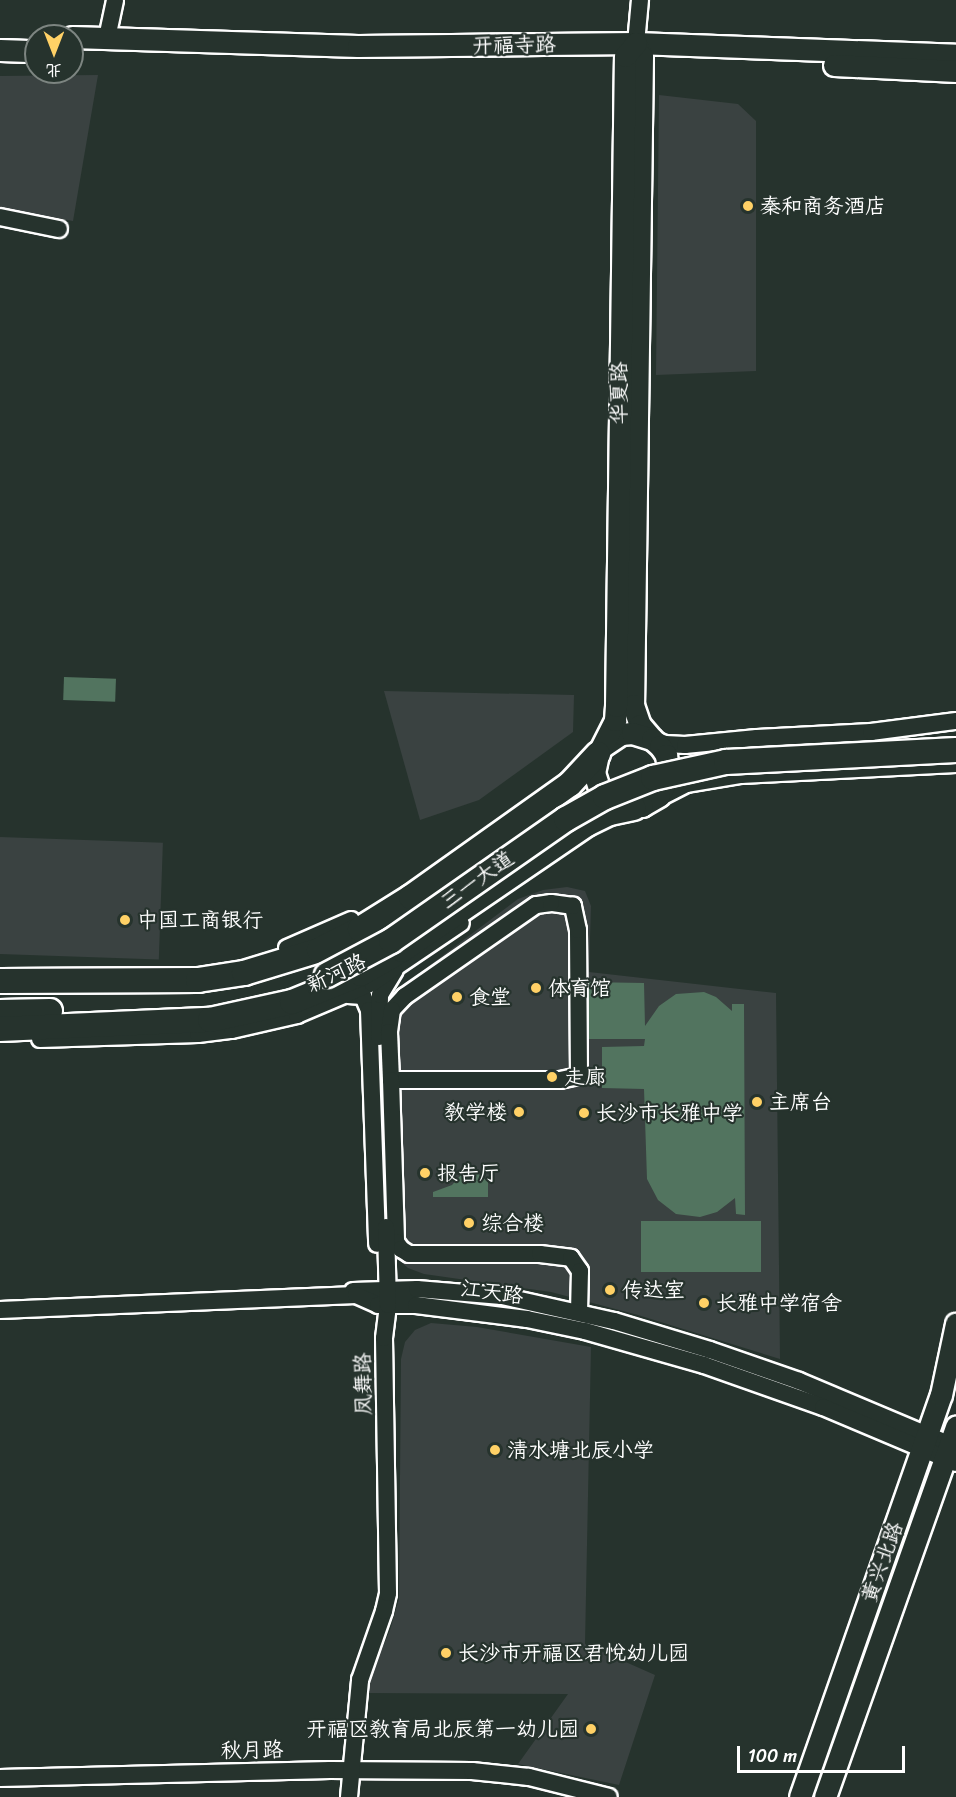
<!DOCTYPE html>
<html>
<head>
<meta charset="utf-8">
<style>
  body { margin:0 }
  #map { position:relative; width:956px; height:1797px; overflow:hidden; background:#26332d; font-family:Sriracha,"LXGW WenKai TC",sans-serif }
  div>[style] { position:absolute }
  .built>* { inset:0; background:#3a4241; transform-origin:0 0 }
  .green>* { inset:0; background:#52745f; transform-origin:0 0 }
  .roads { filter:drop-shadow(2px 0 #fff) drop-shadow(-2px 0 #fff) drop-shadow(0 2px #fff) drop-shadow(0 -2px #fff) }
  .minor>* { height:16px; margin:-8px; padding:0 8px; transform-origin:8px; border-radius:8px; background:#26332d }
  .major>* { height:21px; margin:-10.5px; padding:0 10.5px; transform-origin:10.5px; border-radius:10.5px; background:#26332d }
  .highway>* { height:24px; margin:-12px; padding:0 12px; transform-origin:12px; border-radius:12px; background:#26332d }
  .bridges { filter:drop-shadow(2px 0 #fff) drop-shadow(-2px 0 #fff) drop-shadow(0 2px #fff) drop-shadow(0 -2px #fff) }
  .highway-bridge>* { height:24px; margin:-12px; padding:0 12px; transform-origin:12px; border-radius:12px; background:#26332d }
  .dots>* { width:16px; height:16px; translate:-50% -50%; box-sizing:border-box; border:3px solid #26332d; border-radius:50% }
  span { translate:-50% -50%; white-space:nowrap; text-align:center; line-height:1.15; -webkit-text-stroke:4.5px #26332d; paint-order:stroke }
  .street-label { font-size:21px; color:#fff }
  .poi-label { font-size:21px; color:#fff }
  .left { translate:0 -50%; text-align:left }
  .right { translate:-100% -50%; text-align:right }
  .north { position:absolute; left:24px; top:24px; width:60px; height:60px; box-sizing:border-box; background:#26332d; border:2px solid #7d8581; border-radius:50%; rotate:180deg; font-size:16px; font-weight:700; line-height:24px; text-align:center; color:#fff }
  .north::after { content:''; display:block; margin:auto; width:21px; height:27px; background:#ffd166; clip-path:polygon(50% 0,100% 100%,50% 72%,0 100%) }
  .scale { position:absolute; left:737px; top:1746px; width:168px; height:27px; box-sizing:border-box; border:3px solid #fff; border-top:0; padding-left:8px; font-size:18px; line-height:21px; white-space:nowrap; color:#fff; -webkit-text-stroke:4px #26332d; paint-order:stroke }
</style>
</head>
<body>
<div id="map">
  <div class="built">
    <div style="clip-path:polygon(98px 75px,73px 221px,0 208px,0 76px)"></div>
    <div style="clip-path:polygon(659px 95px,738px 104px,756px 121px,756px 371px,656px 375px)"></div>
    <div style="clip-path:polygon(384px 691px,574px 695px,573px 732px,479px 800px,420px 820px)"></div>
    <div style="left:0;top:837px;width:163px;height:117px;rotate:2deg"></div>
    <div style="clip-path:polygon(567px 887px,585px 891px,591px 906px,589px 972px,776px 993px,780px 1359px,638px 1315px,551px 1292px,424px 1274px,408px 1268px,400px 1261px,396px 1249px,390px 1001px,394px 993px,405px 984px,518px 899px,543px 890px)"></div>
    <div style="clip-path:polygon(431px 1323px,477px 1327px,591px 1347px,585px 1644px,655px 1675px,619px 1785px,518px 1764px,568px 1694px,368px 1693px,372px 1672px,390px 1630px,399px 1599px,401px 1359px,405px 1342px,415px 1330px)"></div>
  </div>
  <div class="green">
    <div style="left:64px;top:677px;width:52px;height:23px;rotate:2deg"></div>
    <div style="clip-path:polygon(585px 982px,644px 983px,645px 1026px,659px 1006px,676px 994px,704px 992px,716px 997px,732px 1011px,732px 1004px,744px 1004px,745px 1215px,736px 1214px,735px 1198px,717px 1212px,700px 1217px,676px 1214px,658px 1200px,647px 1179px,644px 1089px,602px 1088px,602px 1047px,644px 1046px,645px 1039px,587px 1039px)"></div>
    <div style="clip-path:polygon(469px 1166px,488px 1182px,488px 1197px,433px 1197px,433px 1192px,452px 1185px)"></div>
    <div style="left:761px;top:1221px;width:51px;height:120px;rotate:90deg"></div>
  </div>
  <div class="roads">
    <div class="minor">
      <div style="left:107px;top:38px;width:39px;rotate:-78deg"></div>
      <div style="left:636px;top:43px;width:43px;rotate:-84.7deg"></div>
      <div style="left:0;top:217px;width:60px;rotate:11.5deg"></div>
      <div style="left:652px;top:739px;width:14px;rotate:21deg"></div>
      <div style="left:665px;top:744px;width:20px;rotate:3deg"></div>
      <div style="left:685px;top:745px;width:72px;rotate:-5.6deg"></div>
      <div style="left:757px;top:738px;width:114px;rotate:-3deg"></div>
      <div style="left:871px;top:732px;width:86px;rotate:-7.4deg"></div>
      <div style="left:655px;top:800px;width:35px;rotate:-27deg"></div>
      <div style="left:686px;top:784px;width:56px;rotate:-9.3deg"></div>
      <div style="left:741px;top:775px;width:215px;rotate:-2.9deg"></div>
      <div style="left:287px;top:948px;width:70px;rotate:-23.6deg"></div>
      <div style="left:348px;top:995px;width:15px;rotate:4deg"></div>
      <div style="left:363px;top:996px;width:15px;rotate:67deg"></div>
      <div style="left:369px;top:1010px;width:234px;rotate:88deg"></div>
      <div style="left:379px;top:1037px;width:42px;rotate:-88.6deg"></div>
      <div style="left:380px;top:995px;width:29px;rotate:-59deg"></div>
      <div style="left:40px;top:1039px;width:158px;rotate:-1.8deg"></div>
      <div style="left:198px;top:1034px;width:34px;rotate:-7deg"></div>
      <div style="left:232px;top:1030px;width:67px;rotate:-13deg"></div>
      <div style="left:297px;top:1015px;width:82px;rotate:-23.1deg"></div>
      <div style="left:372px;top:983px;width:107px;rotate:-34deg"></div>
      <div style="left:391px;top:1080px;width:169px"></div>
      <div style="left:560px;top:1080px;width:19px;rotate:-12deg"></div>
      <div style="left:579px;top:1076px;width:146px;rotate:-90.4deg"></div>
      <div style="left:578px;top:930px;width:25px;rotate:-102deg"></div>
      <div style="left:573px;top:906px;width:22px;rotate:-172deg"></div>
      <div style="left:551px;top:903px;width:15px;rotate:172deg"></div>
      <div style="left:536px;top:905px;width:160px;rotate:145.2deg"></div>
      <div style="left:405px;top:996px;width:19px;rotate:133deg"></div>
      <div style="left:392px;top:1010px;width:22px;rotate:98deg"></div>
      <div style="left:389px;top:1032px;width:48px;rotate:87.6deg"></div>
      <div style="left:391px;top:1080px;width:162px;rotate:88.2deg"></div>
      <div style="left:396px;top:1242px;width:9px;rotate:54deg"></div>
      <div style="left:401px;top:1249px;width:9px;rotate:32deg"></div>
      <div style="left:409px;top:1254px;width:131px"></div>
      <div style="left:540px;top:1254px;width:31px;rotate:7deg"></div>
      <div style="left:571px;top:1258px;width:16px;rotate:55deg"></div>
      <div style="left:580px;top:1271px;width:41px;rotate:91.4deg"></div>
      <div style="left:353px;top:1291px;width:64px;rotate:-1.8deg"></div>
      <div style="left:417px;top:1289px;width:85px;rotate:4.7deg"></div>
      <div style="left:502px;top:1296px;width:115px;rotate:12.6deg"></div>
      <div style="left:614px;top:1321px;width:100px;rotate:16.8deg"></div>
      <div style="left:710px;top:1350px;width:94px;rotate:19.2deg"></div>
      <div style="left:799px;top:1381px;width:170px;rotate:22.8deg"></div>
      <div style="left:0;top:1310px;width:356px;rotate:-2.4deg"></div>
      <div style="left:356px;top:1295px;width:24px;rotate:24deg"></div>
      <div style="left:378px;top:1305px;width:38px"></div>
      <div style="left:416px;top:1305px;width:112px;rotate:7.2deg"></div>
      <div style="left:527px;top:1319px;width:59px;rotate:11.7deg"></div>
      <div style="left:585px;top:1331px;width:124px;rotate:15.9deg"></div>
      <div style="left:704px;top:1365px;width:126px;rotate:19.4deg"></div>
      <div style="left:823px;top:1407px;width:144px;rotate:22.8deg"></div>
      <div style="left:0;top:1778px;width:330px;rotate:-1.4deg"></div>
      <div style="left:330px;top:1770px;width:142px;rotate:0.4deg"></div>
      <div style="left:472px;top:1771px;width:57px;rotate:6deg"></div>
      <div style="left:529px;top:1777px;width:82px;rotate:14deg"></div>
      <div style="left:349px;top:1797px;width:118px;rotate:-84.6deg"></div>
      <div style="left:360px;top:1680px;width:73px;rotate:-70.8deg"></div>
      <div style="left:384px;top:1611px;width:18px;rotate:-77deg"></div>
      <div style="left:388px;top:1593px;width:255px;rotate:-90.9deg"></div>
      <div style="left:384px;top:1338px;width:33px;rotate:-83deg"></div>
      <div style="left:388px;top:1305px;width:78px;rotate:-91.5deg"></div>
    </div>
    <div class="major">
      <div style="left:72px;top:37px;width:286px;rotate:1.8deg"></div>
      <div style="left:358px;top:46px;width:278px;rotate:-0.6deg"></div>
      <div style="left:636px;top:43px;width:320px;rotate:2.1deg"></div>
      <div style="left:636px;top:43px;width:14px;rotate:65deg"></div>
      <div style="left:642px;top:56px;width:649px;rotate:90.79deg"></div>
      <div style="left:633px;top:705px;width:21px;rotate:71deg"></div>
      <div style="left:640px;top:725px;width:18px;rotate:49deg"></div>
      <div style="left:0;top:50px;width:36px;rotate:2deg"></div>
      <div style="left:834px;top:65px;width:122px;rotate:2.8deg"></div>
      <div style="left:603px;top:746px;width:22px;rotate:-34deg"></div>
      <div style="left:621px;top:734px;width:11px;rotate:-5deg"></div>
      <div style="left:632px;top:733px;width:21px;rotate:17deg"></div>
      <div style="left:652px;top:739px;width:11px;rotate:41deg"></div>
      <div style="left:660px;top:746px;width:11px;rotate:56deg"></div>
      <div style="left:666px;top:755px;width:21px;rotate:82deg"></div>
      <div style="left:669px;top:776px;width:22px;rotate:117deg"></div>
      <div style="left:659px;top:796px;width:20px;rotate:150deg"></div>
      <div style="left:642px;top:806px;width:19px;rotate:177deg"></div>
      <div style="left:623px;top:807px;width:19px;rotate:-152deg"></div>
      <div style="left:606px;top:798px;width:9px;rotate:-131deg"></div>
      <div style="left:600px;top:791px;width:19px;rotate:-108deg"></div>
      <div style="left:594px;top:773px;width:19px;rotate:-78deg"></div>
      <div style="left:598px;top:754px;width:38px;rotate:-63deg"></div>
      <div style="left:615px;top:720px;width:14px;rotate:-86deg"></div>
      <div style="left:616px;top:706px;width:650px;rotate:-89.21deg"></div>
      <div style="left:625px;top:56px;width:17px;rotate:-50deg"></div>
      <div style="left:800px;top:1797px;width:426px;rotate:-70.7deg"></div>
      <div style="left:941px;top:1395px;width:73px;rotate:-78.1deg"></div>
      <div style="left:825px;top:1797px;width:393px;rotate:-70.5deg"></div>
    </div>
    <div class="highway">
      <div style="left:0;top:981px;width:198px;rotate:-0.3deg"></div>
      <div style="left:198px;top:980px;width:47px;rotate:-8.7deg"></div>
      <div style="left:244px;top:973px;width:78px;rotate:-17deg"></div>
      <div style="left:319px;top:950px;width:46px;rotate:-27.1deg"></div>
      <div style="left:360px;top:929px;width:60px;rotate:-32.1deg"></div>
      <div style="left:411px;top:897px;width:195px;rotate:-35.4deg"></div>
      <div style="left:570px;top:784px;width:41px;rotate:-47deg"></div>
      <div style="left:0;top:1012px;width:50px;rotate:-1.1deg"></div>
      <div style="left:0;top:1029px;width:210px;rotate:-2.5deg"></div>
      <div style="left:210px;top:1020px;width:84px;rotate:-12.4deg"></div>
      <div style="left:292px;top:1002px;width:74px;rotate:-22.1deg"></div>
      <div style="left:361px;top:974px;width:48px;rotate:-30.3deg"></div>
      <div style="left:402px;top:950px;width:224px;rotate:-34.3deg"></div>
      <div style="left:587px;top:824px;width:25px;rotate:-26deg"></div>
      <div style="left:610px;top:813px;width:24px;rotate:-12deg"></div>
    </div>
  </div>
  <div class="bridges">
    <div class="highway-bridge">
      <div style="left:327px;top:975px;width:72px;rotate:-28deg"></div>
      <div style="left:391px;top:941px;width:213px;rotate:-34.9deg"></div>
      <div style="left:566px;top:819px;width:45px;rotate:-29.4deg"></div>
      <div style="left:605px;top:797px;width:52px;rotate:-21.6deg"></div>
      <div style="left:653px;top:778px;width:75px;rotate:-12.4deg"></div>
      <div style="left:726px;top:762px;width:230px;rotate:-3deg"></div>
    </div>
  </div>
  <div class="dots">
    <div style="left:748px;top:206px;background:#ffd166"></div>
    <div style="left:125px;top:920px;background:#ffd166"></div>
    <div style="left:536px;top:988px;background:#ffd166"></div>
    <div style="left:457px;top:997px;background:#ffd166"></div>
    <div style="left:552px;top:1077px;background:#ffd166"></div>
    <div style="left:757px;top:1102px;background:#ffd166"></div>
    <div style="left:519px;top:1112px;background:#ffd166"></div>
    <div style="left:584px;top:1113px;background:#ffd166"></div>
    <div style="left:425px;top:1173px;background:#ffd166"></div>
    <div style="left:469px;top:1223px;background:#ffd166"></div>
    <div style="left:610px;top:1290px;background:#ffd166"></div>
    <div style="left:704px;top:1303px;background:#ffd166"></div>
    <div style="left:495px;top:1450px;background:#ffd166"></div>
    <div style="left:446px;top:1653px;background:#ffd166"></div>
    <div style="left:591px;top:1729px;background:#ffd166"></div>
  </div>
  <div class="street-label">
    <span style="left:514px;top:45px;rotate:-1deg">开福寺路</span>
    <span style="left:619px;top:393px;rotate:-90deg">华夏路</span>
    <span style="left:477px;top:880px;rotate:-35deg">三一大道</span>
    <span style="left:336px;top:973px;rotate:-25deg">新河路</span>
    <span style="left:492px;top:1292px;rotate:8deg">江天路</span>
    <span style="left:363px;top:1384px;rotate:-91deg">凤舞路</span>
    <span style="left:882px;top:1562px;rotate:-70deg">黄兴北路</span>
    <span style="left:252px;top:1750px;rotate:-1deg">秋月路</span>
  </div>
  <div class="poi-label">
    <span class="left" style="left:760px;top:206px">秦和商务酒店</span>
    <span class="left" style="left:137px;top:920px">中国工商银行</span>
    <span class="left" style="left:548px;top:988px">体育馆</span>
    <span class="left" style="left:469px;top:997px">食堂</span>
    <span class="left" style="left:564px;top:1077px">走廊</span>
    <span class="left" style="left:769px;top:1102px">主席台</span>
    <span class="right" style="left:507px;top:1112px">教学楼</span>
    <span class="left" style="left:596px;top:1113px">长沙市长雅中学</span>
    <span class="left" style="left:437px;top:1173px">报告厅</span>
    <span class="left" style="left:481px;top:1223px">综合楼</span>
    <span class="left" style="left:622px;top:1290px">传达室</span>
    <span class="left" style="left:716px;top:1303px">长雅中学宿舍</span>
    <span class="left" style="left:507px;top:1450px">清水塘北辰小学</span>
    <span class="left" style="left:458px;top:1653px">长沙市开福区君悦幼儿园</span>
    <span class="right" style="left:579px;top:1729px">开福区教育局北辰第一幼儿园</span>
  </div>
  <div class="north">北</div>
  <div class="scale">100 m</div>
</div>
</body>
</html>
